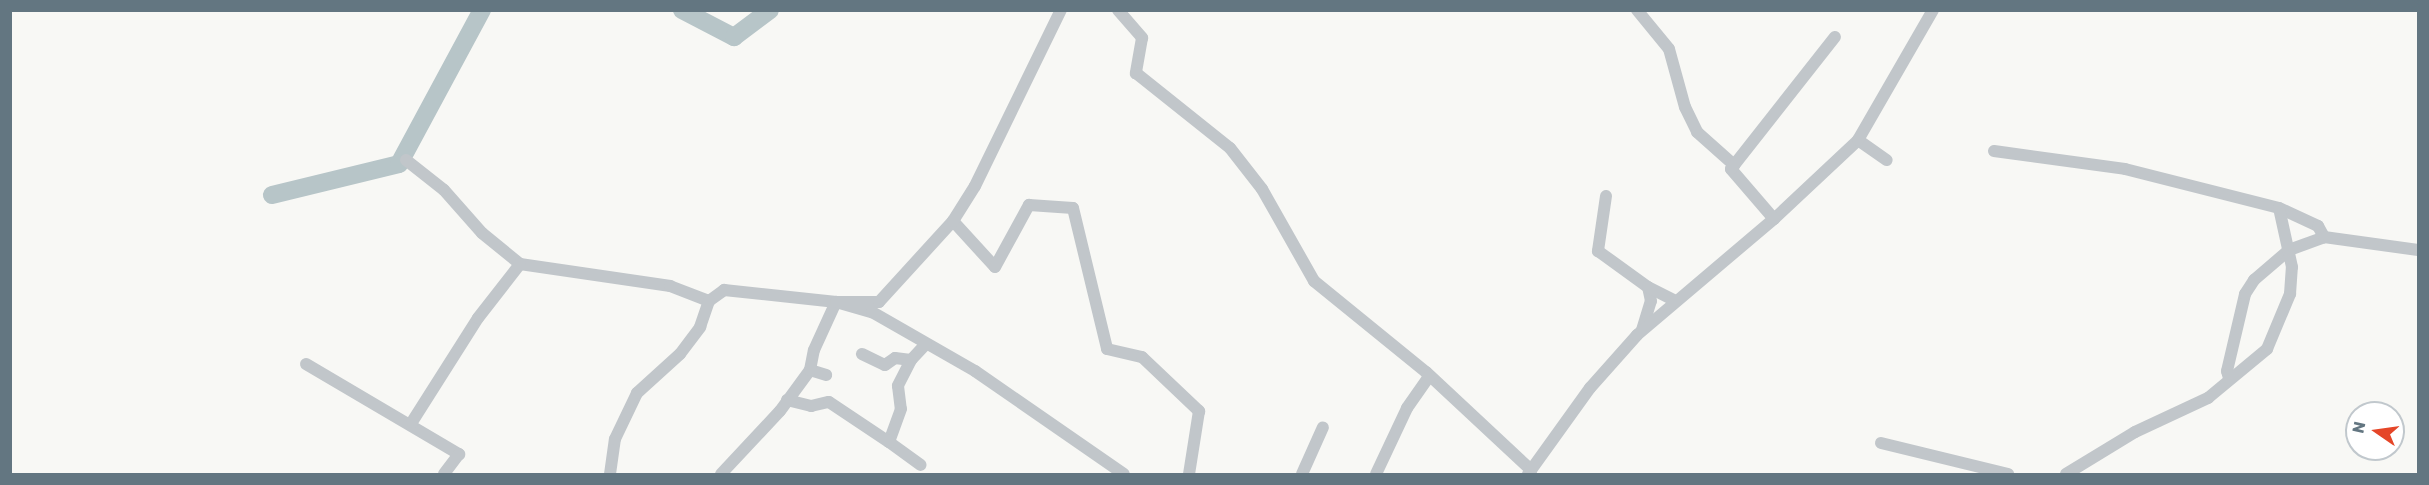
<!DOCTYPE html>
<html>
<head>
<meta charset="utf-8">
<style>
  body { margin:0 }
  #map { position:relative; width:2429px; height:485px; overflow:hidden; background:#f8f8f5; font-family:Rubik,sans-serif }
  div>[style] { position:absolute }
  .river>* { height:18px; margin:-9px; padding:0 9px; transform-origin:9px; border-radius:9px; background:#b7c5c8 }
  .minor>* { height:12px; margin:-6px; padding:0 6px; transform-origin:6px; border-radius:6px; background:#c1c6ca }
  span { translate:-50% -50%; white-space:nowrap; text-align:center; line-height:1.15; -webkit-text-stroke:6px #fff; paint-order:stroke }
  .frame { position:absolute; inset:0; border:12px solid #637681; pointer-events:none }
  .north { position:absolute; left:2345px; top:401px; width:60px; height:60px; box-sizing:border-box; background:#fff; border:2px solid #c1c8cd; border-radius:50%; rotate:283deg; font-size:16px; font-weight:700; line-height:24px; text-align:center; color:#637681 }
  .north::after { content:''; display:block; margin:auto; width:21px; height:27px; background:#e54628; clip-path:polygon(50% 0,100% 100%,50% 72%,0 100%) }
</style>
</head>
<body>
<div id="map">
  <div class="river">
    <div style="left:682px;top:10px;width:59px;rotate:27.4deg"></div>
    <div style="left:734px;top:37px;width:45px;rotate:-36.9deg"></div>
    <div style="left:272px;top:195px;width:131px;rotate:-13.7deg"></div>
    <div style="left:399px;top:164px;width:175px;rotate:-61.7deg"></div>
  </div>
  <div class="minor">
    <div style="left:1118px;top:10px;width:37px;rotate:49deg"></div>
    <div style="left:1142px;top:38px;width:36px;rotate:100deg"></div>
    <div style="left:1136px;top:73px;width:120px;rotate:38.6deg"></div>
    <div style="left:1230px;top:148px;width:52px;rotate:52deg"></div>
    <div style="left:1262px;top:189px;width:106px;rotate:60.5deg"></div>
    <div style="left:1314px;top:281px;width:144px;rotate:39.1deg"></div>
    <div style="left:1426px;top:372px;width:144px;rotate:43deg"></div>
    <div style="left:1531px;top:470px;width:5px;rotate:127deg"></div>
    <div style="left:1637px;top:10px;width:50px;rotate:50.6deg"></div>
    <div style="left:1669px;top:49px;width:60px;rotate:74.6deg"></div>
    <div style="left:1685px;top:107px;width:28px;rotate:64deg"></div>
    <div style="left:1697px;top:132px;width:50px;rotate:41.7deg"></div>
    <div style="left:1858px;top:140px;width:35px;rotate:35deg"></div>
    <div style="left:1994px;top:151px;width:132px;rotate:7.8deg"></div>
    <div style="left:2125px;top:169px;width:159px;rotate:14.2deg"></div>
    <div style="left:2279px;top:208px;width:43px;rotate:24.8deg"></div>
    <div style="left:2318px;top:226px;width:13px;rotate:61deg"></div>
    <div style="left:406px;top:160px;width:48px;rotate:38.3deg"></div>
    <div style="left:444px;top:190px;width:57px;rotate:48.5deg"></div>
    <div style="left:482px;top:233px;width:49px;rotate:39.2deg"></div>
    <div style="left:520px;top:264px;width:152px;rotate:8.3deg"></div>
    <div style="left:670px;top:286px;width:42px;rotate:21deg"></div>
    <div style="left:709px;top:301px;width:19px;rotate:-36deg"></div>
    <div style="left:724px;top:290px;width:113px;rotate:6.1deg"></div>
    <div style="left:836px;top:302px;width:37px;rotate:16deg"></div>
    <div style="left:872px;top:312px;width:119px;rotate:29.8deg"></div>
    <div style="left:975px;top:371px;width:181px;rotate:34.7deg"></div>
    <div style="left:1606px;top:196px;width:56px;rotate:98.3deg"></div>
    <div style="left:1598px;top:251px;width:62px;rotate:35.8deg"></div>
    <div style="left:1774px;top:219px;width:115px;rotate:-43.2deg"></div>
    <div style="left:1858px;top:140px;width:150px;rotate:-60deg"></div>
    <div style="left:953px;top:221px;width:62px;rotate:47.6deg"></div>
    <div style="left:995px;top:267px;width:71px;rotate:-61.3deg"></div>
    <div style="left:1029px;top:205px;width:44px;rotate:3.9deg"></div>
    <div style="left:1073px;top:208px;width:145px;rotate:76.4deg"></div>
    <div style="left:1107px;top:349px;width:36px;rotate:13deg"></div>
    <div style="left:1142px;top:357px;width:79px;rotate:43.5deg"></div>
    <div style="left:1199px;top:411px;width:64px;rotate:99deg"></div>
    <div style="left:1642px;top:330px;width:30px;rotate:-73deg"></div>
    <div style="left:1651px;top:301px;width:14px;rotate:-102deg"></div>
    <div style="left:1648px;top:287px;width:29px;rotate:27deg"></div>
    <div style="left:862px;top:354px;width:25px;rotate:26deg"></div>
    <div style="left:885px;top:365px;width:12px;rotate:-35deg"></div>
    <div style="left:895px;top:358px;width:16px;rotate:7deg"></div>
    <div style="left:911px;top:360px;width:22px;rotate:-47deg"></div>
    <div style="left:911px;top:360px;width:29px;rotate:117deg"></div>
    <div style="left:898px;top:386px;width:23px;rotate:83deg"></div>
    <div style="left:901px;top:409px;width:35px;rotate:110deg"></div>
    <div style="left:889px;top:442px;width:39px;rotate:36deg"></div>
    <div style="left:306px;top:364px;width:178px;rotate:30.5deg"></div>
    <div style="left:459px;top:454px;width:25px;rotate:127deg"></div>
    <div style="left:810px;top:370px;width:17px;rotate:17deg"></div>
    <div style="left:2229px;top:378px;width:7px;rotate:-106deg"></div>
    <div style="left:2227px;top:371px;width:79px;rotate:-76.8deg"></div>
    <div style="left:2245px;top:294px;width:17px;rotate:-57deg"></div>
    <div style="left:2254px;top:280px;width:46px;rotate:-40.6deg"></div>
    <div style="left:2289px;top:250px;width:37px;rotate:-20deg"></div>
    <div style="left:2324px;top:237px;width:95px;rotate:7.9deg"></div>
    <div style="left:787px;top:400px;width:25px;rotate:14deg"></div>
    <div style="left:811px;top:406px;width:18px;rotate:-13deg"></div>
    <div style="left:829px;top:402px;width:72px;rotate:33.7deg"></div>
    <div style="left:412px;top:422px;width:123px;rotate:-57.6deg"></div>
    <div style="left:478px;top:318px;width:68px;rotate:-52.1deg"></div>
    <div style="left:1881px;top:443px;width:131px;rotate:13.7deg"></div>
    <div style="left:1531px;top:470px;width:101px;rotate:-54.3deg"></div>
    <div style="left:1590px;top:388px;width:71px;rotate:-48.4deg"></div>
    <div style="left:1637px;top:335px;width:180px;rotate:-40.3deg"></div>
    <div style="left:1774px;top:219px;width:66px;rotate:-130.7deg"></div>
    <div style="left:1731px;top:169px;width:168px;rotate:-51.8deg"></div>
    <div style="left:610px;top:474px;width:35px;rotate:-82deg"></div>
    <div style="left:615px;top:439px;width:51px;rotate:-64.4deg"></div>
    <div style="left:637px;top:393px;width:58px;rotate:-42.2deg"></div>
    <div style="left:680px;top:354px;width:34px;rotate:-53deg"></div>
    <div style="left:700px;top:327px;width:28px;rotate:-71deg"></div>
    <div style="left:721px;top:474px;width:86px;rotate:-46.9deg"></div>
    <div style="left:780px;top:411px;width:51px;rotate:-53.8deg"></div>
    <div style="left:810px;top:370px;width:20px;rotate:-79deg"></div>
    <div style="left:814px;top:350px;width:53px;rotate:-65.4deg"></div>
    <div style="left:836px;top:302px;width:43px"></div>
    <div style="left:879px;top:302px;width:110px;rotate:-47.6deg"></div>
    <div style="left:953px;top:221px;width:41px;rotate:-57.8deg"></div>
    <div style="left:975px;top:186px;width:196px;rotate:-64deg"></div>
    <div style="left:1302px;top:474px;width:51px;rotate:-65.9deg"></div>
    <div style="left:1376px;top:474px;width:73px;rotate:-64.8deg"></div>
    <div style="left:1407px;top:408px;width:39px;rotate:-55deg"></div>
    <div style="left:2066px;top:474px;width:81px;rotate:-31.3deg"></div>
    <div style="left:2135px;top:432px;width:81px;rotate:-25deg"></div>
    <div style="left:2208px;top:398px;width:77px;rotate:-39.7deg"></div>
    <div style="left:2267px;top:349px;width:60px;rotate:-67.3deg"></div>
    <div style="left:2290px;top:294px;width:27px;rotate:-86deg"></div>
    <div style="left:2292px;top:267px;width:60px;rotate:-102.4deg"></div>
  </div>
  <div class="frame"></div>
  <div class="north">N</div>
</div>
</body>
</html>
